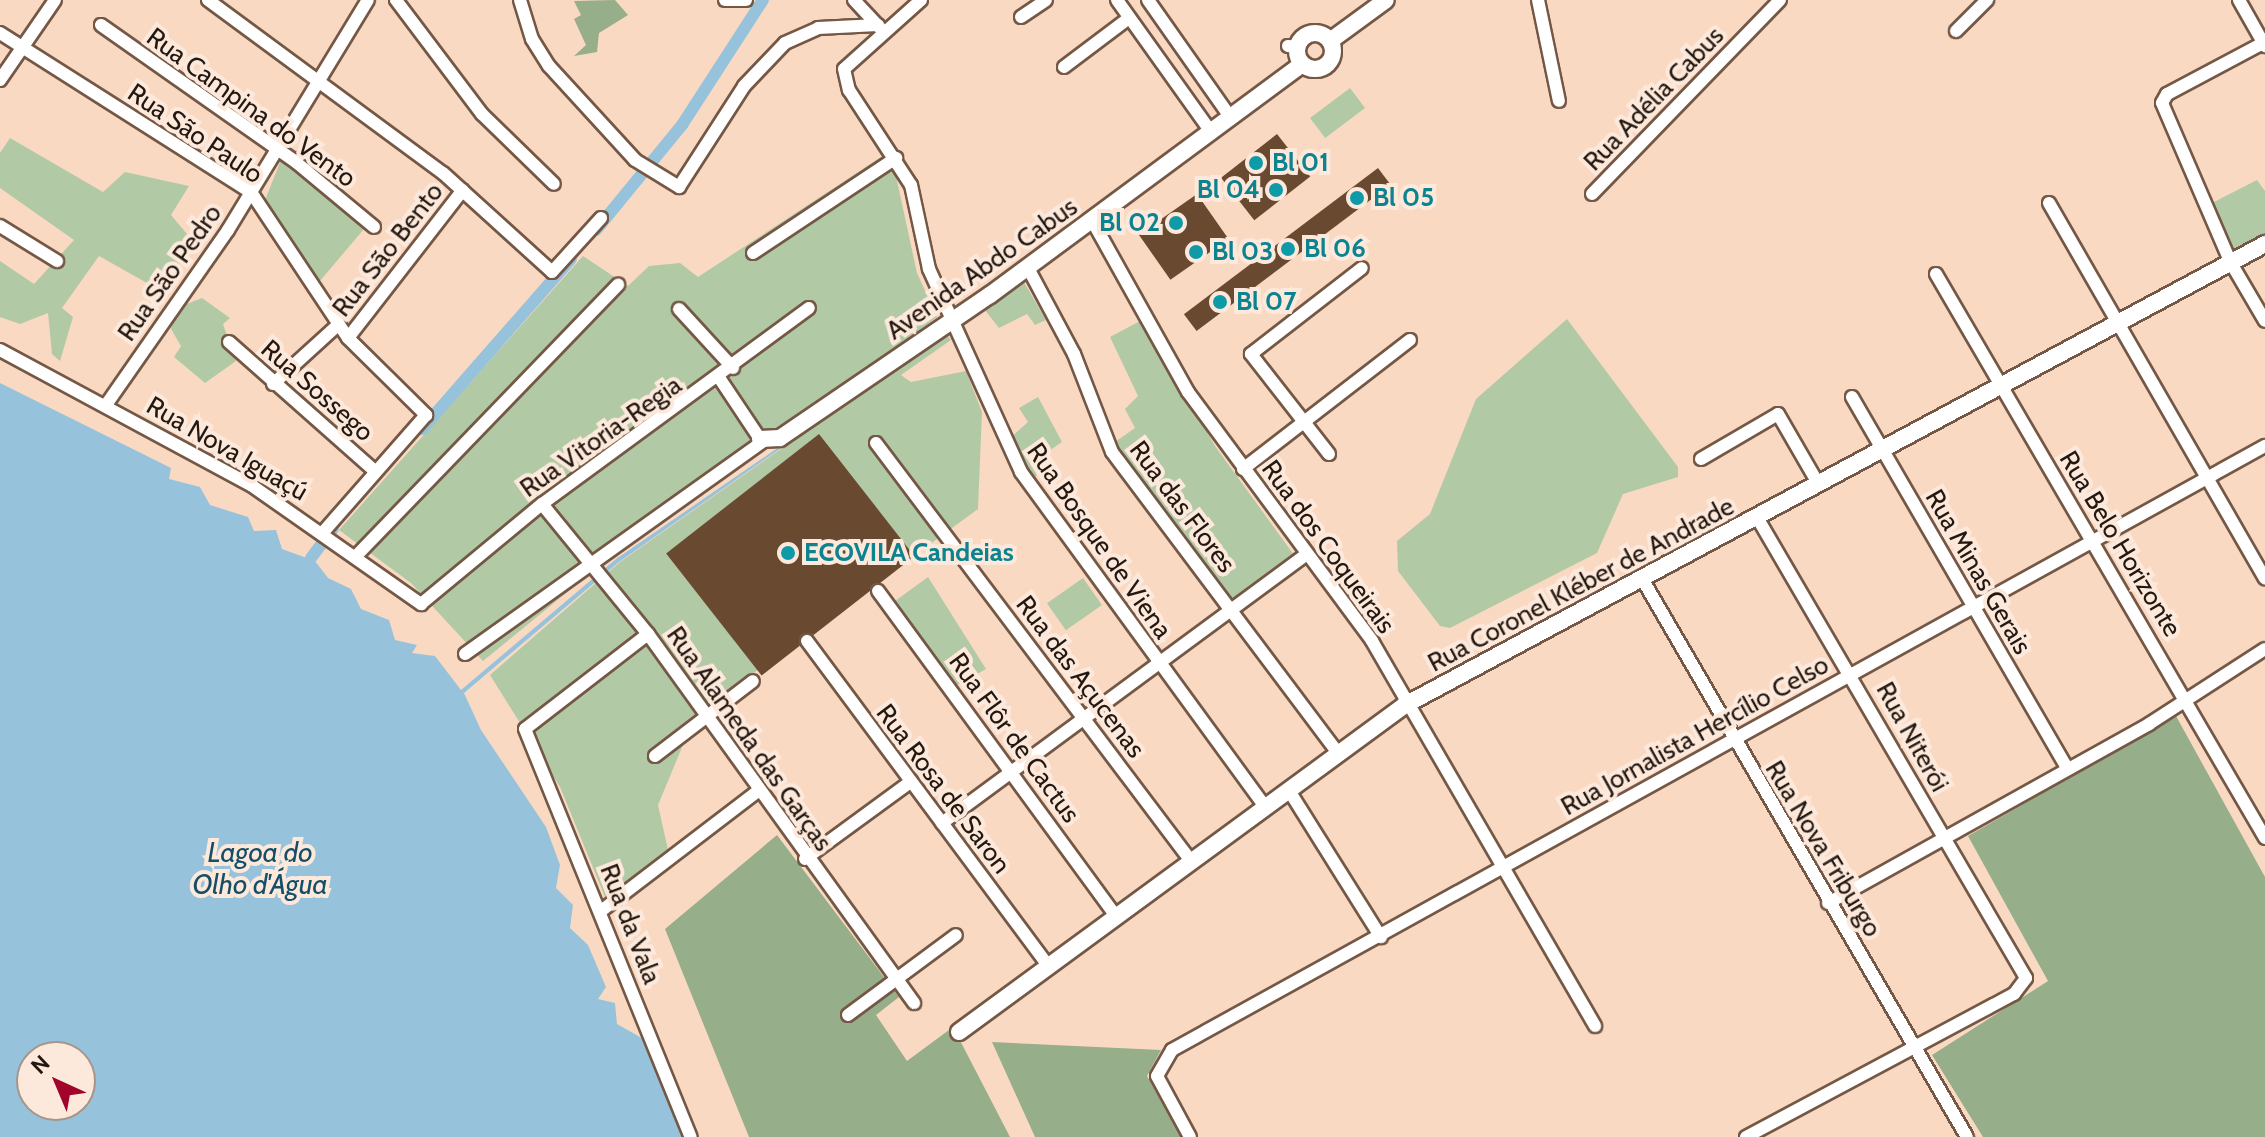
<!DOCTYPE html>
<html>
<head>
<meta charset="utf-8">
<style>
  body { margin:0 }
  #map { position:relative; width:2265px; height:1137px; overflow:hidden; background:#fad9c3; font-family:Cabin,sans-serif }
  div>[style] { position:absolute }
  .green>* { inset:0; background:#b2c9a6; transform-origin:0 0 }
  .forest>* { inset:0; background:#96ae89 }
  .water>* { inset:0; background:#96c3db }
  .canal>* { height:12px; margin:-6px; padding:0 6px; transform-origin:6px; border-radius:6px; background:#96c3db }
  .building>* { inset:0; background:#6a4931; transform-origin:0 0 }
  .roads { filter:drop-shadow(2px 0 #745845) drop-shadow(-2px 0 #745845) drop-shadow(0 2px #745845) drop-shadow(0 -2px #745845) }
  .minor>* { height:12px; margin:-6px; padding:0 6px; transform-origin:6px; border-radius:6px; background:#fff }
  .major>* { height:16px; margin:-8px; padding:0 8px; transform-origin:8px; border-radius:8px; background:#fff }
  .major>.ring { margin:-8px; padding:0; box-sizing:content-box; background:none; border:16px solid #fff; border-radius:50% }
  .dots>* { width:22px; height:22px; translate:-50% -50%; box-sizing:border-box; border:4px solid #fde9dc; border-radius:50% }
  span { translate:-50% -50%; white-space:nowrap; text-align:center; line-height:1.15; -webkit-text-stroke:8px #fde9dc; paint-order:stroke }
  .street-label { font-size:26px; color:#231810 }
  .culture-label { font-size:26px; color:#0d838f; font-weight:700 }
  .left { translate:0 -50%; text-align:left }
  .right { translate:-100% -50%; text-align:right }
  .water-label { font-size:28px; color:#154e67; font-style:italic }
  .north { position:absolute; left:16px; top:1041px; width:80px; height:80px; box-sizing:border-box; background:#fde9dc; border:2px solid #a6958a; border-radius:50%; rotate:316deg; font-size:22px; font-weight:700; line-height:32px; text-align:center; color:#231810 }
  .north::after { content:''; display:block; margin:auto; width:28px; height:36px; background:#a2032b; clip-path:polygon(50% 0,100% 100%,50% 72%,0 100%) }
</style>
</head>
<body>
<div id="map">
  <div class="green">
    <div style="left:1350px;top:88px;width:25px;height:50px;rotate:53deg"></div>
    <div style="clip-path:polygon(10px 138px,103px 192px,125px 172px,189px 186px,171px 215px,187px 234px,184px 258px,163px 292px,99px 256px,62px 308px,73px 317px,60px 361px,52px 354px,48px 313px,20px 324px,0 317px,0 261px,34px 284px,74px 240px,0 188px,0 153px)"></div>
    <div style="clip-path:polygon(884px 155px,896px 176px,917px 273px,937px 317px,592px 572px,483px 661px,411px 583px,339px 530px,583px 256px,628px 286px,649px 266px,680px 263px,698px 277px)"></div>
    <div style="clip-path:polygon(281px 160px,369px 223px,314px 288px,263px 205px)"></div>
    <div style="clip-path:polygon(2257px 180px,2265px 191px,2265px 233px,2232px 251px,2210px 204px)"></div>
    <div style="clip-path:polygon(1021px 277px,1046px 320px,1035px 325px,1027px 314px,999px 328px,981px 305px)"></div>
    <div style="clip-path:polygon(202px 298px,230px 318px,223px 324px,236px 361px,205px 383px,174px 357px,181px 346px,171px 329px,174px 309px)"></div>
    <div style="clip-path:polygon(1567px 319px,1678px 467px,1678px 477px,1623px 494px,1597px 553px,1450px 628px,1440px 626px,1398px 571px,1397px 541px,1430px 514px,1476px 399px)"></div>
    <div style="clip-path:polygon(1142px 320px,1215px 446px,1294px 555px,1232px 599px,1112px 444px,1135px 428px,1125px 409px,1138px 396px,1110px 337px)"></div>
    <div style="clip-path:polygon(946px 333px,951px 340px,901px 375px,911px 382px,966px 371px,982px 412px,978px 509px,695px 716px,658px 805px,668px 850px,605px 897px,560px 787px,490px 675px,620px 562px)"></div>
    <div style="clip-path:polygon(1038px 397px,1062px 442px,1030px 464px,1037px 475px,1030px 483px,1007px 441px,1028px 422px,1019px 408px)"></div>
    <div style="clip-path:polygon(928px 577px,986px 669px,952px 688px,891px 604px)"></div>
    <div style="left:1083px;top:578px;width:33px;height:44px;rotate:55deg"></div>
  </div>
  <div class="forest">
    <div style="clip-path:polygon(615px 0,628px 15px,599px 33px,597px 52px,574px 56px,586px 45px,574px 19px,581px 15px,574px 1px)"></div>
    <div style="clip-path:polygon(2176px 716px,2265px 877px,2265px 1137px,1983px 1137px,1932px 1055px,2048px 981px,1968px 836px)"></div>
    <div style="clip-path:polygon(777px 835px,899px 997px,876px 1015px,907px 1061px,953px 1027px,1010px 1137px,749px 1137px,665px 929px)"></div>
    <div style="clip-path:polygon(992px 1042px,1161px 1050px,1147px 1076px,1181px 1137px,1035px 1137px)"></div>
  </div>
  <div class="water">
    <div style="clip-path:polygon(evenodd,942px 335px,619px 562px,464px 693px,481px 730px,546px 827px,560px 865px,556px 888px,573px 905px,570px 928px,588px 945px,606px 987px,598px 999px,615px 1003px,617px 1024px,647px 1041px,682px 1137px,0 1137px,0 383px,171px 468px,169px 479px,200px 487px,210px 505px,248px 517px,254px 531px,276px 530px,282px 549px,315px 561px,328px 578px,351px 589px,361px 609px,389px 620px,395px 640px,417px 645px,412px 653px,435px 656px,461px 690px,616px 559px,942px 335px,32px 1057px,80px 1057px,80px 1105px,32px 1105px,32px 1057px)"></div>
  </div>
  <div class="canal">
    <div style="left:596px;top:230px;width:136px;rotate:-50.7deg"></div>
    <div style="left:682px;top:125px;width:149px;rotate:-57.1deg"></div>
    <div style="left:422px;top:429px;width:226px;rotate:-48.8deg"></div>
    <div style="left:311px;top:558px;width:36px;rotate:-53deg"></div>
  </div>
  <div class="building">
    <div style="left:1277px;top:134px;width:54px;height:71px;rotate:52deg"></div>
    <div style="left:1378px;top:168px;width:21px;height:243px;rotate:53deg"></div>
    <div style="left:1197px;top:194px;width:55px;height:71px;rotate:55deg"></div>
    <div style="left:819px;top:434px;width:155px;height:194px;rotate:52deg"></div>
  </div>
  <div class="roads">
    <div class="minor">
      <div style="left:208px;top:0;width:292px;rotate:36.4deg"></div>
      <div style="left:443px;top:173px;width:147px;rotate:42.2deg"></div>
      <div style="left:552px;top:272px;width:73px;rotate:-47.8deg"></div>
      <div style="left:396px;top:0;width:143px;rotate:53deg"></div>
      <div style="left:482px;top:114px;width:100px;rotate:44.2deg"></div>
      <div style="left:520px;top:0;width:41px;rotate:72.9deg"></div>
      <div style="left:532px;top:39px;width:32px;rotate:58deg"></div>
      <div style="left:549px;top:66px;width:127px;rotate:47.5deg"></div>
      <div style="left:635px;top:160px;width:52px;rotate:31.5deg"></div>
      <div style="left:679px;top:187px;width:120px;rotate:-57.2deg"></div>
      <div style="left:744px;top:86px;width:59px;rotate:-46.4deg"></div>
      <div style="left:785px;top:43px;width:36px;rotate:-24deg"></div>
      <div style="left:818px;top:28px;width:60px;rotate:-2.9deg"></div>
      <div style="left:725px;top:0;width:21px"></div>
      <div style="left:854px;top:0;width:38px;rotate:47deg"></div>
      <div style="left:921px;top:0;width:103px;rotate:138.1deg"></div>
      <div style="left:844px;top:69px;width:22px;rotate:77deg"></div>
      <div style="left:849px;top:90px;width:113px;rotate:56.9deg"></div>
      <div style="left:911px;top:185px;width:86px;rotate:77.9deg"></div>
      <div style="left:929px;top:269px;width:223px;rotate:65.6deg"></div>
      <div style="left:1021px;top:472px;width:414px;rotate:53.9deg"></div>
      <div style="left:1117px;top:0;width:163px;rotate:54.5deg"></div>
      <div style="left:1148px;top:0;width:144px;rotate:54.9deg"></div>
      <div style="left:1538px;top:0;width:103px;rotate:78.3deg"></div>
      <div style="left:2239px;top:0;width:53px;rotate:60.5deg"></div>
      <div style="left:1021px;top:17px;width:30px;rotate:-34deg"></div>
      <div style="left:101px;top:25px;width:240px;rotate:35.1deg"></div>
      <div style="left:297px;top:163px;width:100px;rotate:39.7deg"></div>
      <div style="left:1956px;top:31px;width:44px;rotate:-45deg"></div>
      <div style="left:0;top:33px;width:297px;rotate:32.4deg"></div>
      <div style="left:251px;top:192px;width:175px;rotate:56.4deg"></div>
      <div style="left:348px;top:338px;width:110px;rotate:44.6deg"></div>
      <div style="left:426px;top:415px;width:154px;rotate:131.3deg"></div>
      <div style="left:2265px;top:42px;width:111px;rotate:152deg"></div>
      <div style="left:2167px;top:94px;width:10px;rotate:119deg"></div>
      <div style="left:2162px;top:103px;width:174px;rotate:66.7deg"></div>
      <div style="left:2231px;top:263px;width:67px;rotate:59.6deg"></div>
      <div style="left:1288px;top:46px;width:10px;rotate:6deg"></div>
      <div style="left:1064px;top:67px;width:81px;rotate:-37deg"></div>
      <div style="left:0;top:80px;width:97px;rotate:-55.5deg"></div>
      <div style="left:1592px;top:194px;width:270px;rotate:-45.9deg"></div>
      <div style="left:2049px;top:203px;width:433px;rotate:60.1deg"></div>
      <div style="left:1093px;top:222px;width:195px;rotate:60.8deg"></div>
      <div style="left:1188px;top:392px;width:310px;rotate:53.5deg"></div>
      <div style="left:1372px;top:641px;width:445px;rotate:59.9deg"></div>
      <div style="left:0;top:226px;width:67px;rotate:31.6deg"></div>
      <div style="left:753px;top:253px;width:172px;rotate:-33.6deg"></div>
      <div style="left:1028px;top:268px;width:98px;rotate:61.9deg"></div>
      <div style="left:1074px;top:354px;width:105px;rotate:68.8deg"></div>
      <div style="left:1112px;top:452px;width:375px;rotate:53.1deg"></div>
      <div style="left:1936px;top:274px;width:653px;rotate:59.74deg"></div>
      <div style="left:679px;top:309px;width:80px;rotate:47.5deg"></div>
      <div style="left:348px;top:338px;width:187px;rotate:-52.2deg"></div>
      <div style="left:229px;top:342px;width:195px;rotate:41.5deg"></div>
      <div style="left:0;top:350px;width:285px;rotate:28.3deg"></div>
      <div style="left:251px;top:485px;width:208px;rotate:35deg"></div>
      <div style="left:421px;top:604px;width:157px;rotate:-39.6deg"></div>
      <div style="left:542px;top:504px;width:331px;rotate:-36.3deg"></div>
      <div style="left:720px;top:379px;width:72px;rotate:56.3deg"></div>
      <div style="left:273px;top:384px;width:89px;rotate:-42.3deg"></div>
      <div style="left:1852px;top:397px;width:430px;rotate:59.9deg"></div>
      <div style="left:106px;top:405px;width:213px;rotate:-55.1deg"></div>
      <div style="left:228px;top:230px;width:269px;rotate:-58.7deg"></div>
      <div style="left:876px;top:443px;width:523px;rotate:53deg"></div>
      <div style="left:1329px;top:454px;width:127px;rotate:-128deg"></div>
      <div style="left:1251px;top:354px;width:140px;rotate:-37.8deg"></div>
      <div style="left:1701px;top:459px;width:89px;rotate:-30.3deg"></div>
      <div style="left:1778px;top:414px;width:82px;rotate:60deg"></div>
      <div style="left:1243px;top:469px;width:211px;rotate:-37.7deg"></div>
      <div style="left:542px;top:504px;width:168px;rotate:50.8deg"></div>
      <div style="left:648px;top:634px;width:455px;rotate:54.2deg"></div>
      <div style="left:357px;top:555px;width:376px;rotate:-46deg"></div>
      <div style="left:1644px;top:582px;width:642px;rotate:59.8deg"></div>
      <div style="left:878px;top:591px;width:399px;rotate:53.8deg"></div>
      <div style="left:648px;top:634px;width:155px;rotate:142.3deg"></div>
      <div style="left:525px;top:729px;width:440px;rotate:67.9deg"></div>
      <div style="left:807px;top:641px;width:401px;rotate:53.4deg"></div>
      <div style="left:465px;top:654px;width:367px;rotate:-35.5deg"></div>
      <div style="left:655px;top:756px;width:123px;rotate:-37.4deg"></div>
      <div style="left:1288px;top:789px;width:175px;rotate:57.9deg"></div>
      <div style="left:942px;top:823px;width:453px;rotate:-36.4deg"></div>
      <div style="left:805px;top:859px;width:129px;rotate:-36.2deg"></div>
      <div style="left:1828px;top:903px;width:368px;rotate:-29.1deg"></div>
      <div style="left:2149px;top:724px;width:138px;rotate:-32.9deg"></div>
      <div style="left:601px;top:911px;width:198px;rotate:-37.4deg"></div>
      <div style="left:848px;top:1015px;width:134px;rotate:-36.5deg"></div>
      <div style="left:1190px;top:1137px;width:69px;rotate:-118.4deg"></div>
      <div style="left:1157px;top:1076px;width:30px;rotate:-60deg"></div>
      <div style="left:1172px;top:1050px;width:1249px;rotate:-28.93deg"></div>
      <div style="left:1746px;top:1137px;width:304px;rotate:-28.1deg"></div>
      <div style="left:2014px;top:994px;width:20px;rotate:-53deg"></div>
      <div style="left:2026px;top:978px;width:532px;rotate:-120.28deg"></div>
    </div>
    <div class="major">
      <div class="ring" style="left:1297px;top:33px;width:20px;height:20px"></div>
      <div style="left:1330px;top:41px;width:69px;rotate:-36.2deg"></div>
      <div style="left:760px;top:439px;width:20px;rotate:-3deg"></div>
      <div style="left:780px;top:438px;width:254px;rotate:-34.3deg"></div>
      <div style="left:990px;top:295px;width:388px;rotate:-36.5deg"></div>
      <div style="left:959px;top:1032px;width:553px;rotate:-36.25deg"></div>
      <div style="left:1405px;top:705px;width:976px;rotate:-28.19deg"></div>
    </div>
  </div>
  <div class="dots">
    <div style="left:1256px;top:163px;background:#0f9aa8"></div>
    <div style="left:1276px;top:190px;background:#0f9aa8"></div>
    <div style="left:1357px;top:198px;background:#0f9aa8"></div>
    <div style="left:1176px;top:223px;background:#0f9aa8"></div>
    <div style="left:1288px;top:249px;background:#0f9aa8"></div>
    <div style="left:1196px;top:252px;background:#0f9aa8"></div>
    <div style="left:1220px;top:302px;background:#0f9aa8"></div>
    <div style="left:788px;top:553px;background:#0f9aa8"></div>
  </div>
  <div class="street-label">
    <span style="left:1654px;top:99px;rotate:-46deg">Rua Adélia Cabus</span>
    <span style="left:251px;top:108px;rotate:36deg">Rua Campina do Vento</span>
    <span style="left:195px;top:134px;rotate:34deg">Rua São Paulo</span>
    <span style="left:388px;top:250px;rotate:-52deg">Rua São Bento</span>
    <span style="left:982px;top:269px;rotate:-35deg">Avenida Abdo Cabus</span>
    <span style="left:170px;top:273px;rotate:-55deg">Rua São Pedro</span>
    <span style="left:317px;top:391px;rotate:41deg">Rua Sossego</span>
    <span style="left:601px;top:437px;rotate:-35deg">Rua Vitoria-Regia</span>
    <span style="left:227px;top:449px;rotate:30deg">Rua Nova Iguaçú</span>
    <span style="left:1182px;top:507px;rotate:53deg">Rua das Flores</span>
    <span style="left:1099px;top:541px;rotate:55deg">Rua Bosque de Viena</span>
    <span style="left:2120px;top:544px;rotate:59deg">Rua Belo Horizonte</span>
    <span style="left:1328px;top:547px;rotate:54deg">Rua dos Coqueirais</span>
    <span style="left:1978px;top:572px;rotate:60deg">Rua Minas Gerais</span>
    <span style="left:1581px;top:585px;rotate:-28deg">Rua Coronel Kléber de Andrade</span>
    <span style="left:1080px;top:677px;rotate:53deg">Rua das Açucenas</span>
    <span style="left:1695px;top:736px;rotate:-29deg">Rua Jornalista Hercílio Celso</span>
    <span style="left:1912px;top:737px;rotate:61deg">Rua Niterói</span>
    <span style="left:1014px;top:738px;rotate:54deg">Rua Flôr de Cactus</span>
    <span style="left:749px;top:739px;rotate:55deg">Rua Alameda das Garças</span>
    <span style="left:943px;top:789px;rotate:53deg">Rua Rosa de Saron</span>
    <span style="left:1823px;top:849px;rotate:59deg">Rua Nova Friburgo</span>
    <span style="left:630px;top:924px;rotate:69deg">Rua da Vala</span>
  </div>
  <div class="culture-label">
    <span class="left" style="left:1272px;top:163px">Bl 01</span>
    <span class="right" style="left:1260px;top:190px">Bl 04</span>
    <span class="left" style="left:1373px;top:198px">Bl 05</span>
    <span class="right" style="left:1160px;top:223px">Bl 02</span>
    <span class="left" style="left:1304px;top:249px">Bl 06</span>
    <span class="left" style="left:1212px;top:252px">Bl 03</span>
    <span class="left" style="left:1236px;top:302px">Bl 07</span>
    <span class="left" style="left:804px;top:553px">ECOVILA Candeias</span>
  </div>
  <div class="water-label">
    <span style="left:260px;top:868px">Lagoa do<br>Olho d'Água</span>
  </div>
  <div class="north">N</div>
</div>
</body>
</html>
